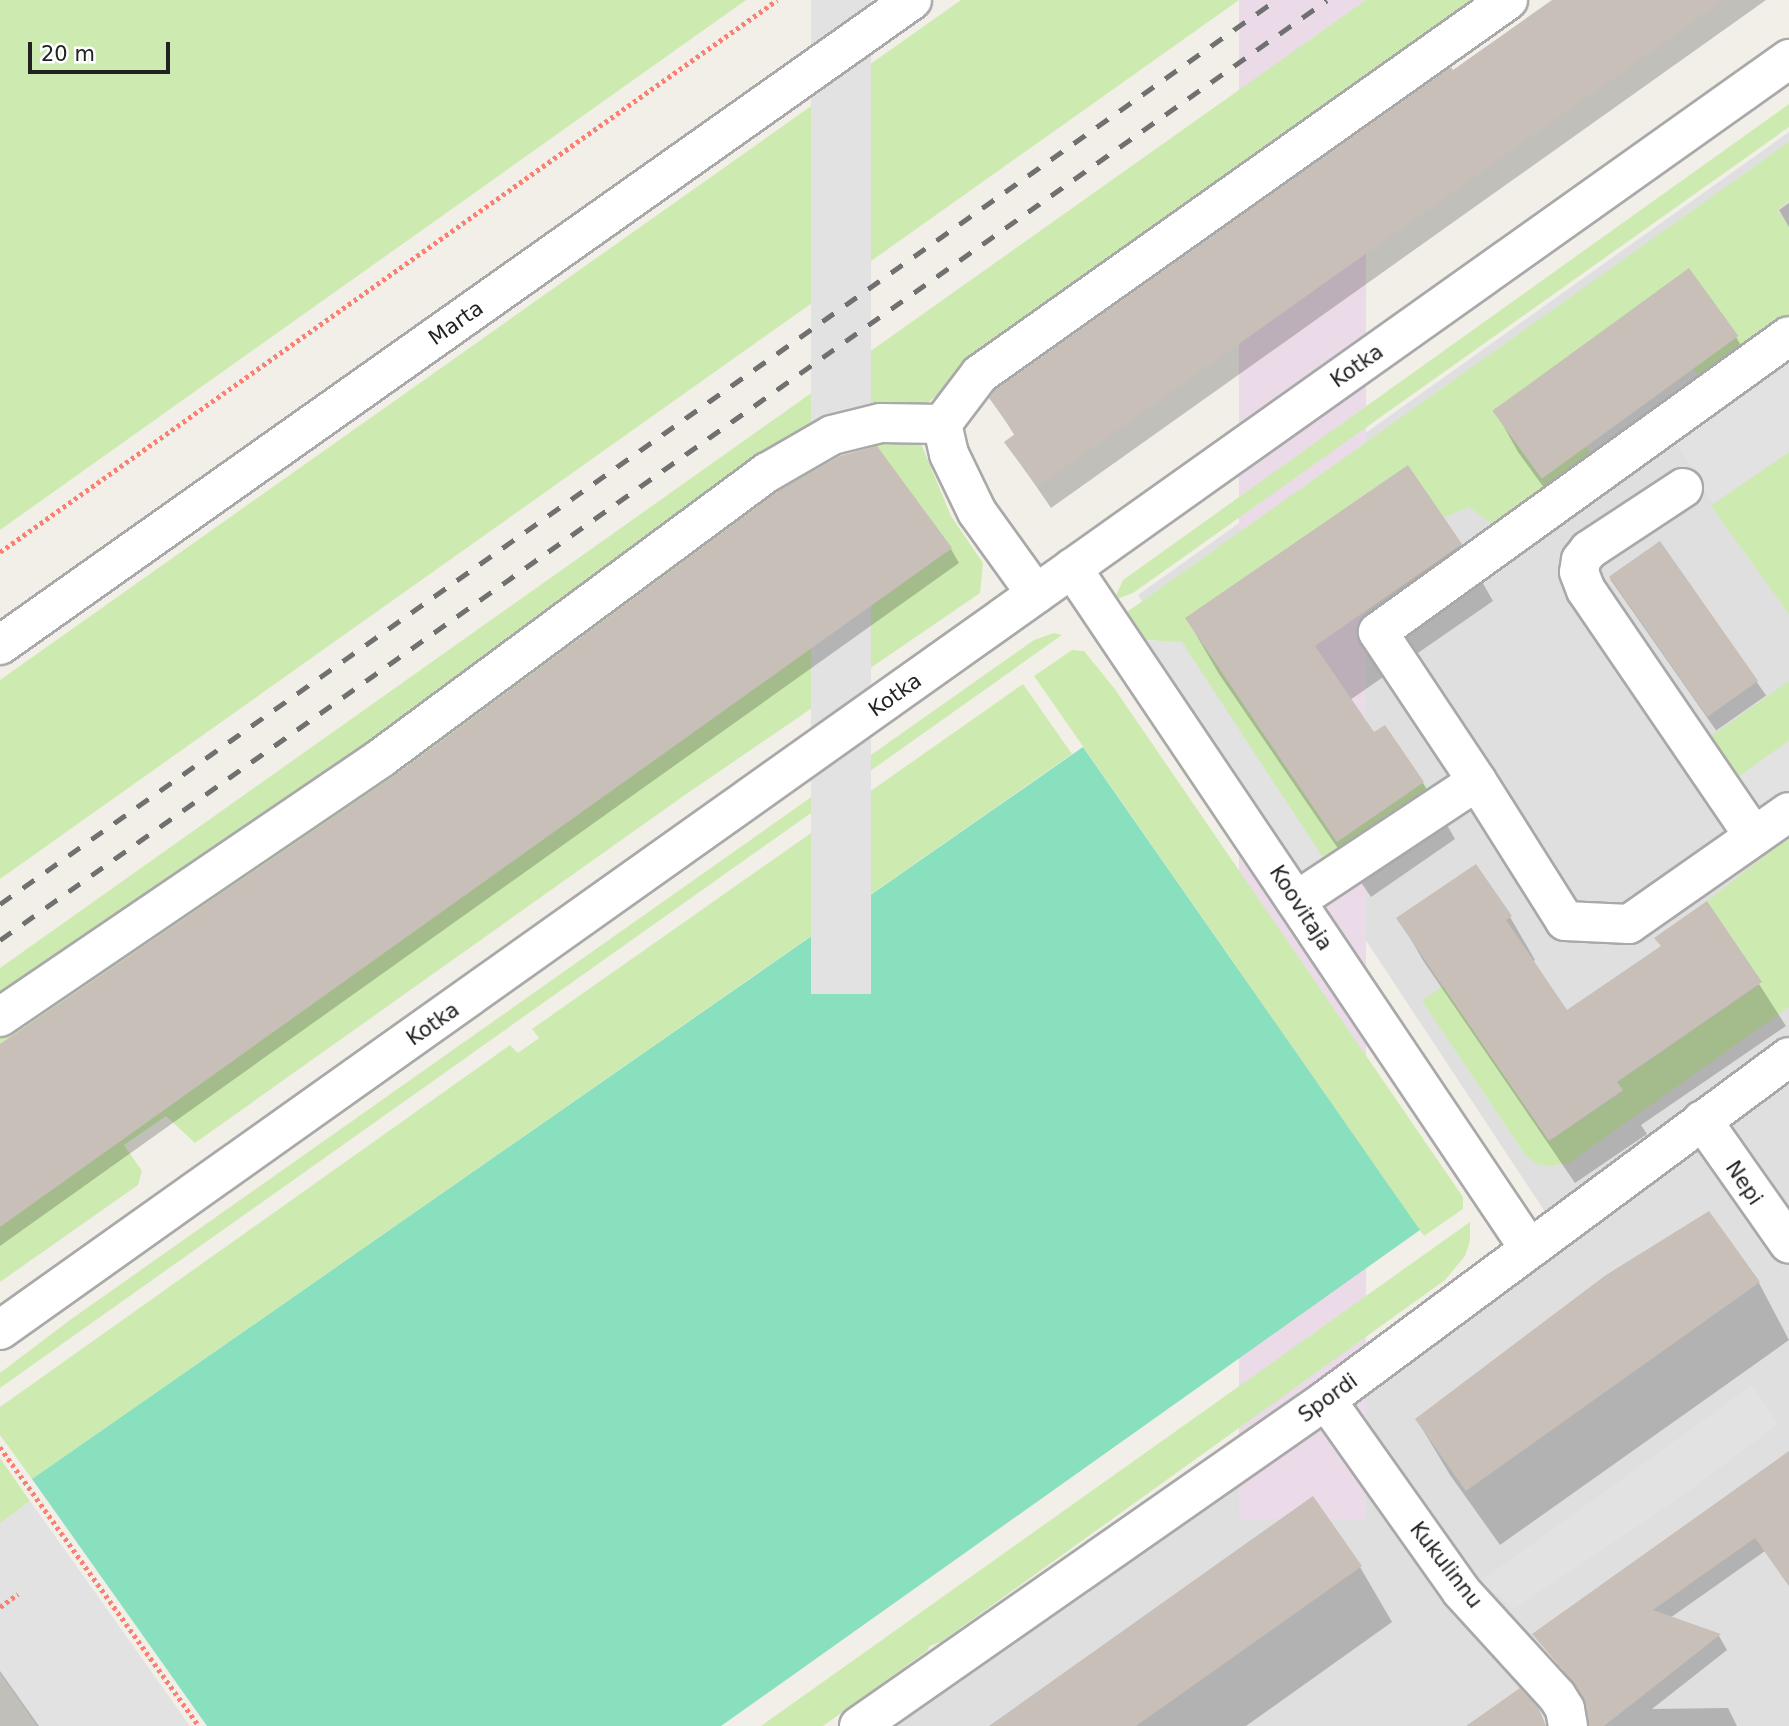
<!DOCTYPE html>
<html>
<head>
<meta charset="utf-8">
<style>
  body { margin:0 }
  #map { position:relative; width:1789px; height:1726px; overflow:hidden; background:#f2efe9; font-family:"DejaVu Sans",sans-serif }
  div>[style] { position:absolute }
  .residential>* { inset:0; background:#e0dfdf }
  .industrial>* { inset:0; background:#ebdbe8; transform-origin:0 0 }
  .grass>* { inset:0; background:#cdebb0 }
  .pitch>* { inset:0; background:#88e0be }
  .parking>* { inset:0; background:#e2e2e2; transform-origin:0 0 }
  .shadow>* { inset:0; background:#0003; transform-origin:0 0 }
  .building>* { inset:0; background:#c7bfb8; transform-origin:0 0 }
  .path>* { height:4.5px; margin-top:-2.25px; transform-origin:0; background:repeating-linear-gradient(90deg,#fa8072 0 3.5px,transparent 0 7px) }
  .roads { filter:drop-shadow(2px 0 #a9a9a9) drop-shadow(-2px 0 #a9a9a9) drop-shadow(0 2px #a9a9a9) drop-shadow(0 -2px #a9a9a9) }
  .minor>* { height:38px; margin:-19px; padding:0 19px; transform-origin:19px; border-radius:19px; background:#fff }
  .rail>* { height:5px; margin-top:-2.5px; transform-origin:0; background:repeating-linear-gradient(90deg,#707070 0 14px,transparent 0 28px) }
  span { translate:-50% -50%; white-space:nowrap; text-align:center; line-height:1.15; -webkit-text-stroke:6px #fff; paint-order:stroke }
  .street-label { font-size:21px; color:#222 }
  .scale { position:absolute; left:28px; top:42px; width:142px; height:32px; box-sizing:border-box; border:4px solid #222; border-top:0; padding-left:9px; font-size:21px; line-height:24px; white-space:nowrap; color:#222; -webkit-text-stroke:5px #fff; paint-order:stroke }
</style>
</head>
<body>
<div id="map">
  <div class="residential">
    <div style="clip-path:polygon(1789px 132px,1789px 1726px,883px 1726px,1557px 1230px,1138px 595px)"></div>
  </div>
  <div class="industrial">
    <div style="left:1239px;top:0;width:127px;height:1519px"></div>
  </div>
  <div class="grass">
    <div style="clip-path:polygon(0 0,746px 0,0 530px)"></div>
    <div style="clip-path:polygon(961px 0,1239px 0,0 879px,0 680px)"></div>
    <div style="clip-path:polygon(1366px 0,1481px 0,993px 346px,922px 408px,922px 446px,951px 516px,983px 563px,980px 593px,682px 797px,195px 1143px,166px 1116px,124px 1145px,142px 1171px,138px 1185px,0 1282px,0 968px)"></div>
    <div style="clip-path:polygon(1789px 104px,1789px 127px,1133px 593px,1114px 600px,1123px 580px)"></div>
    <div style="clip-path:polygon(1789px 142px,1789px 201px,1777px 210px,1789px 226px,1789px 325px,1704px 385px,1693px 367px,1492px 409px,1540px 476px,1584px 445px,1597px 461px,1498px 528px,1469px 507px,1444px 518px,1408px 465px,1185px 618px,1337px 842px,1424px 782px,1435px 802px,1327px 864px,1182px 643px,1136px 639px,1120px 617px)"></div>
    <div style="clip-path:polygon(1789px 452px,1789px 614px,1711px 506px)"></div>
    <div style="clip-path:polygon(1054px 633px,1062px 635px,0 1388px,0 1373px,70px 1320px,1034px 640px)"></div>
    <div style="clip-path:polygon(1072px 650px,1084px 651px,1114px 688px,1463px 1197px,1463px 1209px,1424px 1236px,1034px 676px)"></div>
    <div style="clip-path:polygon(1789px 681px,1789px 741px,1735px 779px,1707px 739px)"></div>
    <div style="clip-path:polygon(1023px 684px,1072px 754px,32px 1479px,0 1435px,0 1407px,510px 1045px,518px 1053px,539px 1038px,532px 1029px)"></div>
    <div style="clip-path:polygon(1789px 837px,1789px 1007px,1569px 1163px,1552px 1166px,1539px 1165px,1526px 1156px,1422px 1001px,1443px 986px,1549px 1141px,1623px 1091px,1617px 1082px,1762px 983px,1707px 901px)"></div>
    <div style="clip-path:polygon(1470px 1222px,1470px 1241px,1465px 1256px,1445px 1280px,941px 1642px,930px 1646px,927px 1651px,823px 1726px,761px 1726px)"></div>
    <div style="clip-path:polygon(0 1458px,30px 1501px,0 1524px)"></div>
  </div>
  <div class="pitch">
    <div style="clip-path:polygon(1083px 747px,1420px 1230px,721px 1726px,207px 1726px,32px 1479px)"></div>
  </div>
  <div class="parking">
    <div style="left:811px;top:0;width:60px;height:994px"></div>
    <div style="clip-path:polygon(1789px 361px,1789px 452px,1713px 503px,1676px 442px)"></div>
    <div style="clip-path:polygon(1122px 639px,1182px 642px,1327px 864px,1288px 888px)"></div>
    <div style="clip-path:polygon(1789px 741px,1789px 792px,1755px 815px,1729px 783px)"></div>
    <div style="clip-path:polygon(1752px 1385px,1778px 1424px,1682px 1496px,1514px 1609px,1481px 1581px)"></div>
    <div style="clip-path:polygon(30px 1501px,190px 1726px,37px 1726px,0 1673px,0 1523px)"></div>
  </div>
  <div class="shadow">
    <div style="clip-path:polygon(1553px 0,1766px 0,1051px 508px,1006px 442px,1015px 436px,991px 398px)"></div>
    <div style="clip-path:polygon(1789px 203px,1789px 227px,1779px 210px)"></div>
    <div style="clip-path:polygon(1736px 337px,1761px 380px,1566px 518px,1518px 452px,1494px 409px)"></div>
    <div style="clip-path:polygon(1408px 468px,1461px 545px,1493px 601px,1350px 700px,1374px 735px,1384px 727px,1423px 783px,1455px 839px,1371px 897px,1219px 674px,1187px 619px)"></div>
    <div style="left:1660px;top:544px;width:185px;height:61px;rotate:55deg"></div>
    <div style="clip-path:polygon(951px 549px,959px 563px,0 1246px,0 1047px)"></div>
    <div style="clip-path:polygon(1707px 903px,1786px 1026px,1641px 1125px,1647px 1134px,1575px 1183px,1424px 962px,1399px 919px,1510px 917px,1535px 960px,1532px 962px,1566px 1012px,1662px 947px)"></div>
    <div style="clip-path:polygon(1708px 1213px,1759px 1283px,1789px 1340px,1500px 1545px,1450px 1475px,1417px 1420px)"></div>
    <div style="clip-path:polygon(1789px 1454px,1789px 1586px,1765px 1551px,1670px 1618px,1719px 1636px,1727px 1650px,1652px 1709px,1728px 1708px,1737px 1726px,1589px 1726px,1591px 1704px,1534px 1634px)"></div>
    <div style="clip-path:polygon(1360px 1567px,1392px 1622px,1246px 1726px,992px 1726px)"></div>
    <div style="clip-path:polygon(0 1671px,39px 1726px,0 1726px)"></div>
  </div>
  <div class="building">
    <div style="clip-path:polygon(1552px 0,1724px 0,1037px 487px,1004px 442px,1015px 434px,989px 398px,995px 390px,1451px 67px,1453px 70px)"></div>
    <div style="left:1689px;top:268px;width:84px;height:243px;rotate:54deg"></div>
    <div style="clip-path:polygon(877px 446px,952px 548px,0 1227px,0 1044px,394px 776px,780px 490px,840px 456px)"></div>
    <div style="clip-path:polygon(1408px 465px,1462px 544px,1315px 646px,1374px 732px,1385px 725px,1424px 782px,1337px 842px,1185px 618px)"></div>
    <div style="left:1660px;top:541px;width:171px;height:62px;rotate:55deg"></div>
    <div style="clip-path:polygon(1476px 864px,1512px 916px,1506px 920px,1567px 1010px,1661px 946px,1654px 938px,1707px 901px,1762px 982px,1617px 1082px,1623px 1090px,1549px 1141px,1396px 918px)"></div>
    <div style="clip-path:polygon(1709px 1211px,1760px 1282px,1466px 1491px,1415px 1419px,1606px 1275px)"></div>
    <div style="clip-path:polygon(1789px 1451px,1789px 1586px,1755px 1538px,1653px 1610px,1721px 1634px,1604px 1726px,1589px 1726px,1586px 1705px,1576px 1685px,1532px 1634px)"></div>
    <div style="clip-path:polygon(1313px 1496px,1362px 1566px,1136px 1726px,989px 1726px)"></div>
    <div style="clip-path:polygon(1520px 1688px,1539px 1709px,1546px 1726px,1466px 1726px)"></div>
  </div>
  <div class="path">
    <div style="left:0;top:552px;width:953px;rotate:-35.39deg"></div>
    <div style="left:0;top:1447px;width:343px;rotate:54.5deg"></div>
    <div style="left:0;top:1607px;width:22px;rotate:-36deg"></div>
  </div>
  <div class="roads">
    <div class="minor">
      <div style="left:1683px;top:488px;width:113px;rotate:146.6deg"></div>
      <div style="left:1589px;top:550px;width:13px;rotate:129deg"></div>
      <div style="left:1581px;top:560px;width:12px;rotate:99deg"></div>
      <div style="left:1579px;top:572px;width:19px;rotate:69deg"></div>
      <div style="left:1586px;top:590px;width:298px;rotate:55.7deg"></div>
      <div style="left:1072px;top:568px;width:819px;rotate:56.1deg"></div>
      <div style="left:1036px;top:594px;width:101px;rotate:-125.7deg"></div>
      <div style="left:977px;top:512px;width:64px;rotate:-115.8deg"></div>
      <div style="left:949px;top:454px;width:31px;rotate:-103deg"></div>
      <div style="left:942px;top:424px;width:63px;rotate:-52.8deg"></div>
      <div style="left:980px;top:374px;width:647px;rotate:-35.31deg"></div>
      <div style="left:0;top:645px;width:1117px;rotate:-35.27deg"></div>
      <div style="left:1477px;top:781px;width:165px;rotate:57.8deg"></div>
      <div style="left:1565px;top:921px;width:64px;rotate:2.7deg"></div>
      <div style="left:1629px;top:924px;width:195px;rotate:-35deg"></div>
      <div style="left:1296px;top:901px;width:217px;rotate:-33.5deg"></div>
      <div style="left:1477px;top:781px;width:179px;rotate:-123.6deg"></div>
      <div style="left:1378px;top:632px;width:506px;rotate:-35.76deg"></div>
      <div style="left:0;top:1017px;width:461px;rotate:-34.2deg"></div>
      <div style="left:381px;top:758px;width:481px;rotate:-36.5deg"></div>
      <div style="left:768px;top:472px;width:74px;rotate:-30deg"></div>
      <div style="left:832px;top:435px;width:50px;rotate:-13.8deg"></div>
      <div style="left:881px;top:423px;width:61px;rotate:0.9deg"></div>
      <div style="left:1702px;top:1120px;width:151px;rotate:54.9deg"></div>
      <div style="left:0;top:1330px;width:2195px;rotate:-35.39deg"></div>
      <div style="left:1326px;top:1400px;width:234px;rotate:54.7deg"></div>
      <div style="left:1461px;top:1591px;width:142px;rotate:47.6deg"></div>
      <div style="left:1557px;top:1696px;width:15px;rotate:58deg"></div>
      <div style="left:1565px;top:1709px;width:17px;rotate:80deg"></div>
      <div style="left:859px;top:1726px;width:570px;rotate:-34.92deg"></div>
      <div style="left:1326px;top:1400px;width:576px;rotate:-36.53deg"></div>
    </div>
  </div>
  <div class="rail">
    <div style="left:0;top:904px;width:1564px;rotate:-35.32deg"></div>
    <div style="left:0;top:940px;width:1626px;rotate:-35.31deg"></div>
  </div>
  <div class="street-label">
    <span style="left:456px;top:323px;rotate:-35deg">Marta</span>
    <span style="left:1357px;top:366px;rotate:-35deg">Kotka</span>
    <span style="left:895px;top:695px;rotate:-35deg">Kotka</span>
    <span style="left:1301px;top:908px;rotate:57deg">Koovitaja</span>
    <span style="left:433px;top:1024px;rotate:-35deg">Kotka</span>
    <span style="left:1744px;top:1183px;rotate:56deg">Nepi</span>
    <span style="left:1328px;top:1398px;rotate:-36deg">Spordi</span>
    <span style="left:1446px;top:1565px;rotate:52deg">Kukulinnu</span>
  </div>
  <div class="scale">20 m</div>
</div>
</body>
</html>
